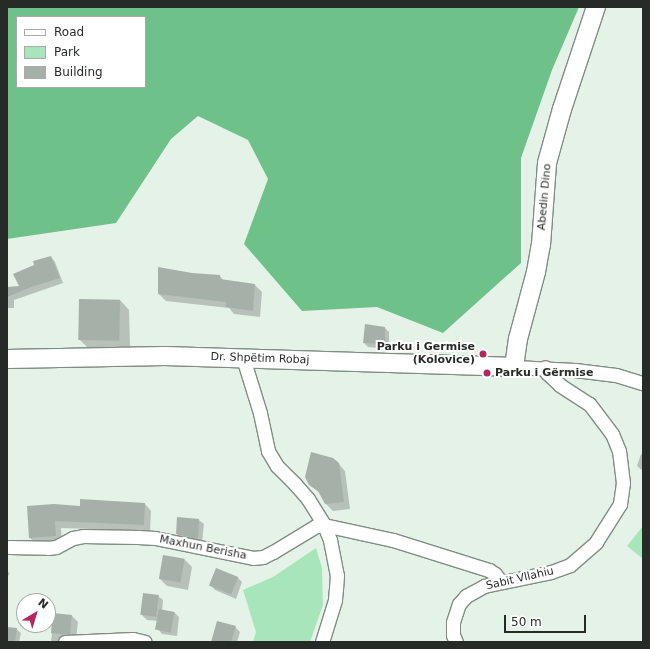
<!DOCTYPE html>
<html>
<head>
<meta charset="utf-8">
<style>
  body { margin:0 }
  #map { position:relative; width:650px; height:649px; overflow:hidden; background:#e5f2e8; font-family:"DejaVu Sans",sans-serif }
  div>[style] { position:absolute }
  .green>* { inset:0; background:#a9e5ba }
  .forest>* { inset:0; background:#6ec289 }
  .shadow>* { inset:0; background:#0003; transform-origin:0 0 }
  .building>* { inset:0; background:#a5b1a8; transform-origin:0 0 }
  .roads { filter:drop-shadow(1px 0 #818d84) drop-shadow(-1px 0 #818d84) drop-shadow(0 1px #818d84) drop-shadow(0 -1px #818d84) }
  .street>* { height:13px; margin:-6.5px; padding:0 6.5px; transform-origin:6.5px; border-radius:6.5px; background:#fff }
  .secondary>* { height:18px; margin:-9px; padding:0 9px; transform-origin:9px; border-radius:9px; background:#fff }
  .dots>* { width:11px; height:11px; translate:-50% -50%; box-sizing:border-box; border:2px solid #fff; border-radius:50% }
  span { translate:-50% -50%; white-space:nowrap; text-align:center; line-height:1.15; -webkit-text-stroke:4px #fff; paint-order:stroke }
  .street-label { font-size:11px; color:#272b28 }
  .poi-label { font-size:11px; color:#272b28; font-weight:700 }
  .right { translate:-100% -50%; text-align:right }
  .left { translate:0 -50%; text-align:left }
  .frame { position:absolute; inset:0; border:8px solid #272b28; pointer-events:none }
  .legend { position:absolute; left:16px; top:16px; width:130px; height:72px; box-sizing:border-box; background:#fff; border:1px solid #a9aaa9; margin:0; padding:5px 7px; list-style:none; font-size:12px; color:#272b28 }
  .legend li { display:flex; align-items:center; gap:8px; height:20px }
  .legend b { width:20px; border:1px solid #a9aaa9 }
  .north { position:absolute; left:16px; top:593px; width:40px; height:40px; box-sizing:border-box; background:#fff; border:1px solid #a9aaa9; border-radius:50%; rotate:38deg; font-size:11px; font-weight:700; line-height:16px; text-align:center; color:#272b28 }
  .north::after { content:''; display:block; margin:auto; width:14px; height:18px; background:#b4275e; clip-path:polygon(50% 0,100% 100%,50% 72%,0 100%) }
  .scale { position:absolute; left:504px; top:615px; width:82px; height:18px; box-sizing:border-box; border:2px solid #272b28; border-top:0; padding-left:5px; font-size:12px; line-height:14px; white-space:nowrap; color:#272b28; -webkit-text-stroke:3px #fff; paint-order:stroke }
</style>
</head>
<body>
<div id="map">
  <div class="green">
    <div style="clip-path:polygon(643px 526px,643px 559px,627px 546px)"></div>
    <div style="clip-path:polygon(316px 548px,322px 568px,323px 605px,310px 642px,253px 642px,256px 632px,243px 590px,273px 577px)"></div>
  </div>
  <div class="forest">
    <div style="clip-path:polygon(evenodd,7px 7px,579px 7px,552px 70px,521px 158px,521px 263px,443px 333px,377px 307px,302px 311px,244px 244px,268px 179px,248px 140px,198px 116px,171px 139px,116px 223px,7px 239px,7px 7px,17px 17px,145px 17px,145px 87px,17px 87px,17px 17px)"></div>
  </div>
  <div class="shadow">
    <div style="clip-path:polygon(51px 257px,55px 262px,63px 283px,14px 300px,14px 308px,7px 308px,7px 288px,20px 287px,36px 266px)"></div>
    <div style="clip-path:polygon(192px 274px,220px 276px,224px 281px,255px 285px,262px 292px,260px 317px,234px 314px,229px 308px,166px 301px,159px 294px)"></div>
    <div style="clip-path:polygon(120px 300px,129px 310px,130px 348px,88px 348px,79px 339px)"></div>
    <div style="clip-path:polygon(385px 328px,389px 332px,389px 349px,368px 347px,364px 343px)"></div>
    <div style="clip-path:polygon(641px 454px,643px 455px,643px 471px,637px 466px)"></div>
    <div style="clip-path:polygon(338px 463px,345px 471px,350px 509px,333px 511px,326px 504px,321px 494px,310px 485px)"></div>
    <div style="clip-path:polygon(145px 504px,151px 511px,150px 531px,61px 528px,62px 543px,37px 544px,30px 538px,28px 507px,81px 507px)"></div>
    <div style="clip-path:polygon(178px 518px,199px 520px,204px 524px,202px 542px,181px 538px,177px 534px)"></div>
    <div style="clip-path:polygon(163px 557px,185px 560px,192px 567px,188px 590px,167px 586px,160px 579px)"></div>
    <div style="clip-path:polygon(217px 570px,238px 578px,242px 582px,236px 599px,215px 590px,211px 586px)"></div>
    <div style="left:7px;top:571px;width:4px;height:22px;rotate:45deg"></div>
    <div style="clip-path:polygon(158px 596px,163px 600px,162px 611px,175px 613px,179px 617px,177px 636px,162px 634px,158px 629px,159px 621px,147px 620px,142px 615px)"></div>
    <div style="clip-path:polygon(54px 614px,72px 616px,78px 622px,76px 639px,66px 642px,51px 642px)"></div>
    <div style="clip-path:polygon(235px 627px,240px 632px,237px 642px,212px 642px)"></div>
    <div style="clip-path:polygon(7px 628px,16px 629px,21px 633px,19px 642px,7px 642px)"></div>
  </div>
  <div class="building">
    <div style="clip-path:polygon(51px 256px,60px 278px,34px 286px,7px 297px,7px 287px,19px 286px,13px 274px,34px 265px,33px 261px)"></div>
    <div style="clip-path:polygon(158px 267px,192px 273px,220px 275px,220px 279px,255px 284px,253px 311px,226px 307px,226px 302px,158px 294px)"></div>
    <div style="left:79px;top:299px;width:41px;height:41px;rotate:1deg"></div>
    <div style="clip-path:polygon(365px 324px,385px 327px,385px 344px,363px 343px)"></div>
    <div style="clip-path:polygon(311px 452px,333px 458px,339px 463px,344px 502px,325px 504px,318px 491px,309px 485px,305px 477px)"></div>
    <div style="clip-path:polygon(80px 499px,145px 503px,144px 525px,55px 521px,56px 536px,29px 538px,27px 506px,54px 504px,80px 506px)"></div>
    <div style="clip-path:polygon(177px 517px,199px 519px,198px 539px,176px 534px)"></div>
    <div style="left:163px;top:555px;width:22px;height:24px;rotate:10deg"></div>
    <div style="left:216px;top:568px;width:24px;height:19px;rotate:22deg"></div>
    <div style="left:143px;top:593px;width:16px;height:22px;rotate:7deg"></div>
    <div style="left:159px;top:609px;width:16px;height:21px;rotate:11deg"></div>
    <div style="left:53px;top:613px;width:19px;height:20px;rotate:6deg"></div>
    <div style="clip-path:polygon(217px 621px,236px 626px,231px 642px,211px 642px)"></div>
    <div style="clip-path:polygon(7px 627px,17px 628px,15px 642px,7px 642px)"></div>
  </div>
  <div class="roads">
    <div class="street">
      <div style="left:243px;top:358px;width:58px;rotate:72.8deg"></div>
      <div style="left:260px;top:413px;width:39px;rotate:78deg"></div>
      <div style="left:268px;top:451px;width:17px;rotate:59deg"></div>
      <div style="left:277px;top:466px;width:25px;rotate:45deg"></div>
      <div style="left:295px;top:484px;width:20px;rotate:49deg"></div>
      <div style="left:308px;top:499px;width:31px;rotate:58deg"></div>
      <div style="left:324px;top:525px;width:16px;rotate:68deg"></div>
      <div style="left:330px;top:540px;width:36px;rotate:79deg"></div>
      <div style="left:337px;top:575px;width:13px;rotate:94deg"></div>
      <div style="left:336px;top:588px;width:12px;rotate:95deg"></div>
      <div style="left:335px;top:600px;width:44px;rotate:107.2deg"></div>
      <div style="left:514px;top:367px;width:61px;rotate:2.8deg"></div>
      <div style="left:575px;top:370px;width:41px;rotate:7deg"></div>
      <div style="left:616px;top:375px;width:28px;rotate:17deg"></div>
      <div style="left:9px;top:547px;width:39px;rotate:1deg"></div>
      <div style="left:48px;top:548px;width:8px;rotate:-7deg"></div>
      <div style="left:56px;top:547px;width:19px;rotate:-28deg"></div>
      <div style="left:73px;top:538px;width:10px;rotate:-11deg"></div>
      <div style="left:83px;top:536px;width:55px;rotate:1deg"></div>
      <div style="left:138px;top:537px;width:17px;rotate:3deg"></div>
      <div style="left:155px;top:538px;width:100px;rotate:11.5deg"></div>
      <div style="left:253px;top:558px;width:10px;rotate:-6deg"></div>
      <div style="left:263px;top:557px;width:11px;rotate:-27deg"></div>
      <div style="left:273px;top:552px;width:50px;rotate:-31.2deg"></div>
      <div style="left:316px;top:526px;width:8px;rotate:-7deg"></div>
      <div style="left:324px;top:525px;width:71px;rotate:12.3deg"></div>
      <div style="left:393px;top:540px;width:101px;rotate:17.4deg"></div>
      <div style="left:489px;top:570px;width:7px;rotate:34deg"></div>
      <div style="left:495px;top:574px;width:10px;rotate:53deg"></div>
      <div style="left:65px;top:642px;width:68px;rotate:-2.5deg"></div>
      <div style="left:133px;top:639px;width:12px;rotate:14deg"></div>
      <div style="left:456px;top:642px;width:8px;rotate:-113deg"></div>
      <div style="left:453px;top:635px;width:13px;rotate:-90deg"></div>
      <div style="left:453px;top:622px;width:19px;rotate:-72deg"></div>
      <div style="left:459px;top:604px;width:11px;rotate:-49deg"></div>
      <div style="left:466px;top:596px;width:21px;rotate:-29deg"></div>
      <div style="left:484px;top:586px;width:68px;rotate:-11.8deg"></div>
      <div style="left:551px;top:572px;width:20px;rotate:-20deg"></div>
      <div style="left:570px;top:565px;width:35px;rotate:-41deg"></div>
      <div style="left:596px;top:542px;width:45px;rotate:-57.7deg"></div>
      <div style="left:620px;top:504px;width:21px;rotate:-82deg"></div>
      <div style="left:623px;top:483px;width:32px;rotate:-97deg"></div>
      <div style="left:619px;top:451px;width:18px;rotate:-112deg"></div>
      <div style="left:612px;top:434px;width:38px;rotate:-127deg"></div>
      <div style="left:589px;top:404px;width:35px;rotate:-147deg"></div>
      <div style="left:560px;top:385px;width:18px;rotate:-137deg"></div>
      <div style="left:547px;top:373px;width:6px;rotate:-108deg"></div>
    </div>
    <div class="secondary">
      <div style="left:7px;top:359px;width:158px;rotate:-1.1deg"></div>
      <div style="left:165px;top:356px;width:349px;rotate:1.8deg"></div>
      <div style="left:514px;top:367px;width:28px;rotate:-82deg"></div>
      <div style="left:518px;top:339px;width:69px;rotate:-75deg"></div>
      <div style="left:536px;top:272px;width:27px;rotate:-80deg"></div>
      <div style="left:541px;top:245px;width:82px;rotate:-85.8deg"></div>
      <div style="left:547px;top:163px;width:56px;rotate:-74.5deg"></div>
      <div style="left:562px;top:109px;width:108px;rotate:-71.6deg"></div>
    </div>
  </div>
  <div class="dots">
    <div style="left:483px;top:354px;background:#b4275e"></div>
    <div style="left:487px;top:373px;background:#b4275e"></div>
  </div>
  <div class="street-label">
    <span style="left:545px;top:197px;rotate:-85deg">Abedin Dino</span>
    <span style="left:260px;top:359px;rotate:2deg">Dr. Shpëtim Robaj</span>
    <span style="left:203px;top:548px;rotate:11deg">Maxhun Berisha</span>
    <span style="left:520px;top:579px;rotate:-13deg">Sabit Vllahiu</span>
  </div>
  <div class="poi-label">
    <span class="right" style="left:475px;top:354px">Parku i Germise<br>(Kolovice)</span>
    <span class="left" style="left:495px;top:373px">Parku i Gërmise</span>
  </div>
  <div class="frame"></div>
  <ul class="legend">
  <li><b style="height:5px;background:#fff"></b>Road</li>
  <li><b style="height:11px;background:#a9e5ba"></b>Park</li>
  <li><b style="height:11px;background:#a5b1a8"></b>Building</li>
  </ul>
  <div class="north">N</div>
  <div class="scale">50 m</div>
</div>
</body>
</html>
